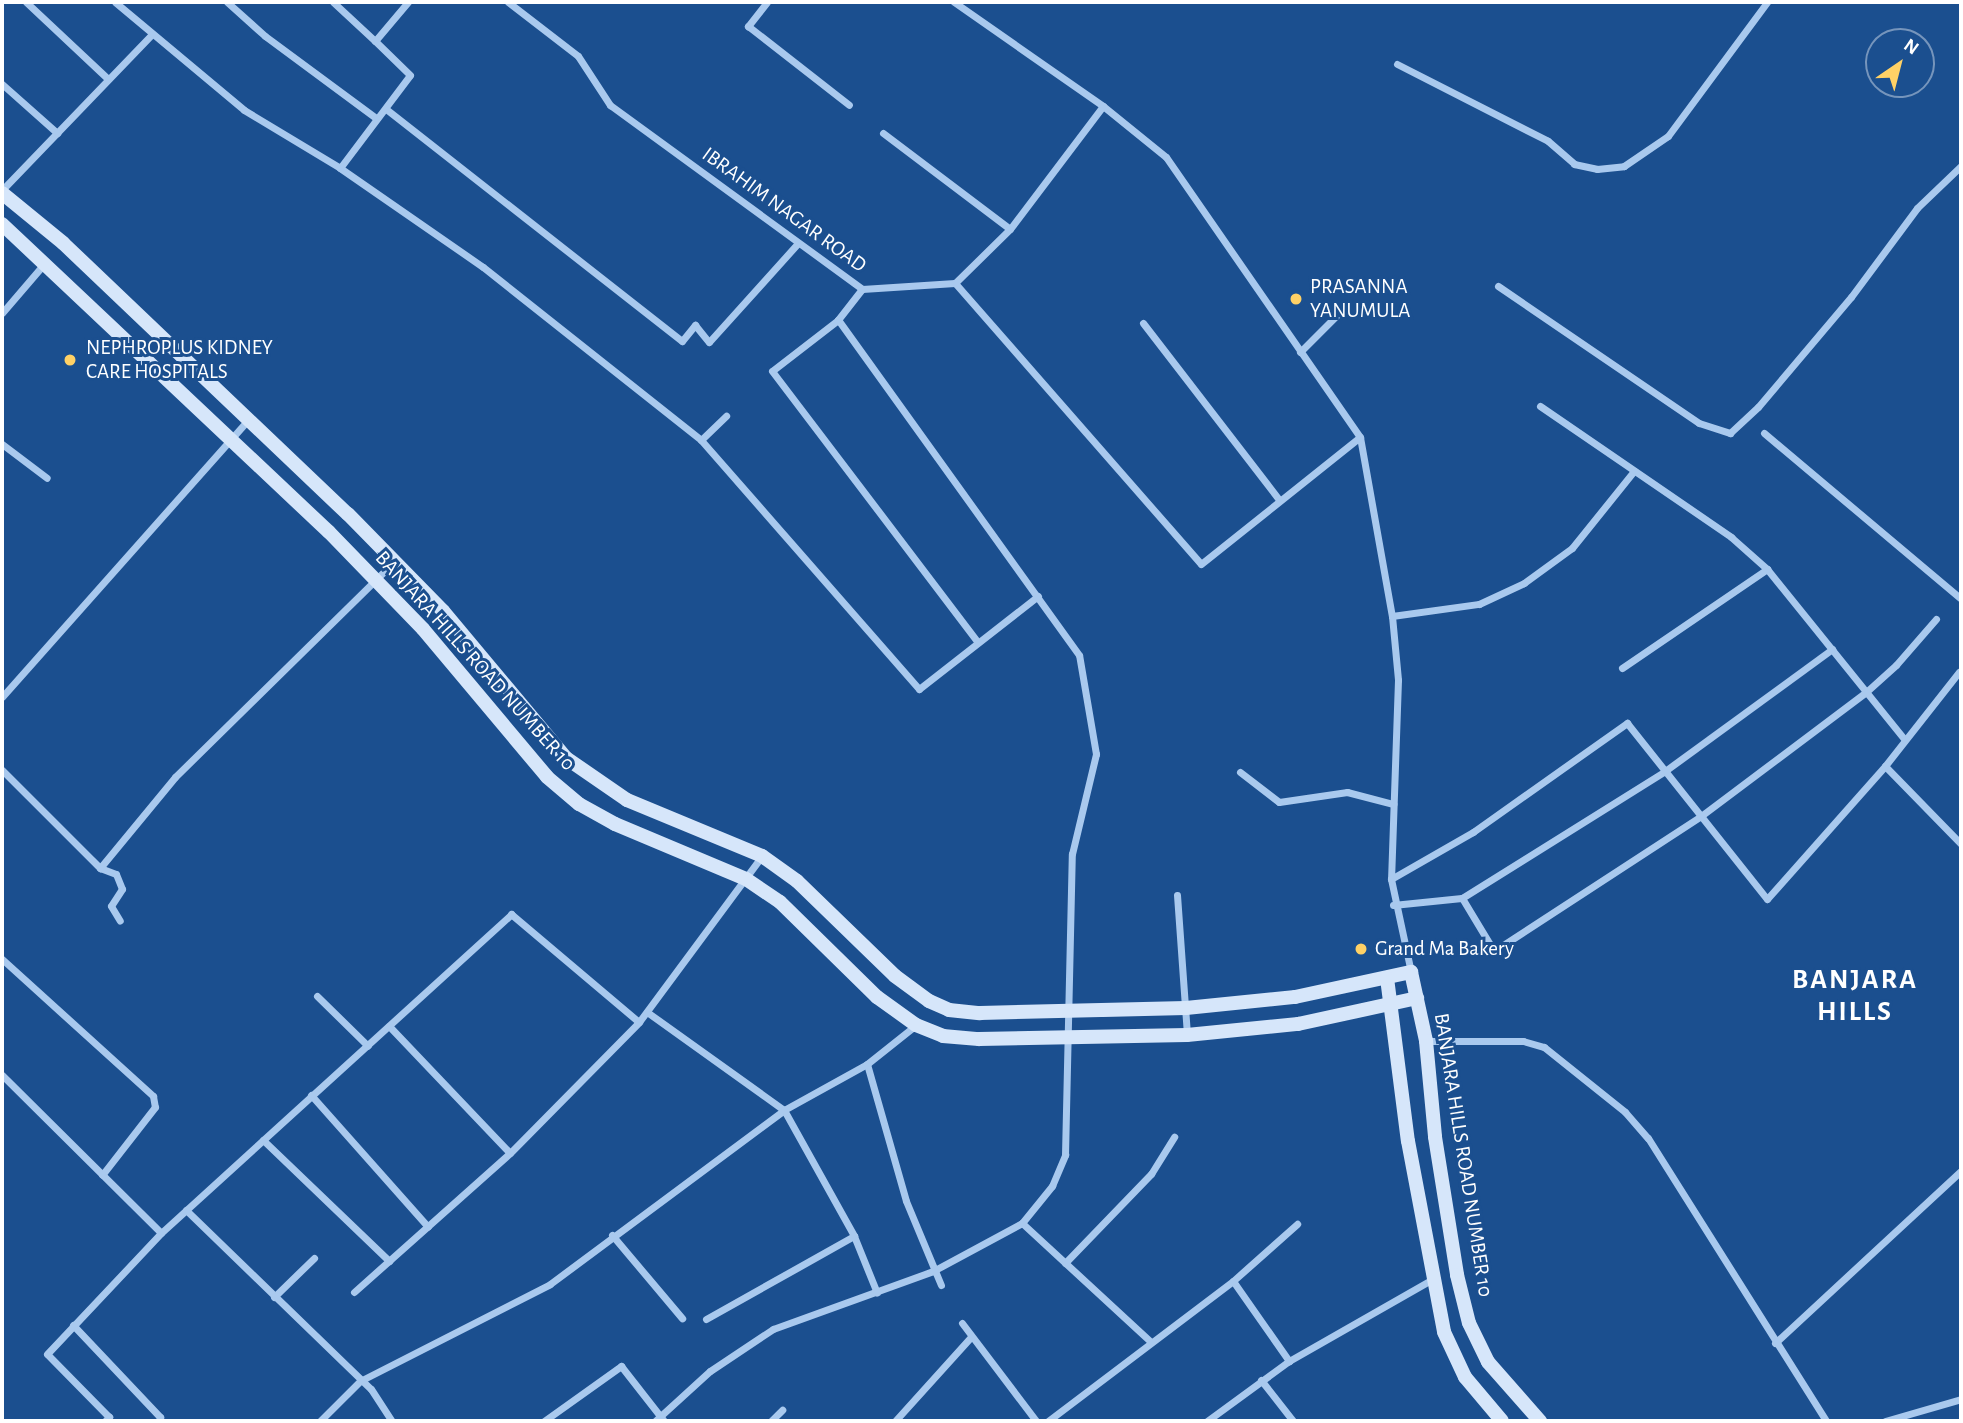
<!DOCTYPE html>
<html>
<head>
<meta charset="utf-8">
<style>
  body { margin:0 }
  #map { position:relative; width:1963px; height:1423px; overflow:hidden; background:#1b4f8f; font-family:"Alegreya Sans",sans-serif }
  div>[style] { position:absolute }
  .minor>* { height:7px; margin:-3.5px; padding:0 3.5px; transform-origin:3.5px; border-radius:3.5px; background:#a9c9ee }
  .secondary>* { height:14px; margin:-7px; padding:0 7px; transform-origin:7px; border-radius:7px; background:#d6e6fa }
  .dots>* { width:19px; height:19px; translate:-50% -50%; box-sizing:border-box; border:4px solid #1b4f8f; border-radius:50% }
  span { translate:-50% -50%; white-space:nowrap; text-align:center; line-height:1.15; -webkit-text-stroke:6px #1b4f8f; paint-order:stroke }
  .street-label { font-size:21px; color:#fff }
  .poi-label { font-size:21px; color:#fff }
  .left { translate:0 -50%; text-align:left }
  .district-label { font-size:28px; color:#fff; font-weight:700; letter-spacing:2px }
  .frame { position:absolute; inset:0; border:4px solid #fff; pointer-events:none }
  .north { position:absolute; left:1865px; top:28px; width:70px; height:70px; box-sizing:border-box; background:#1b4f8f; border:2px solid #7695bc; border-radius:50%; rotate:35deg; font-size:19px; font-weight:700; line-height:28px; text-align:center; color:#fff }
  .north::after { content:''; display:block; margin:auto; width:24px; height:32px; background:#ffd166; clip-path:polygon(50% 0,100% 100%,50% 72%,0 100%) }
</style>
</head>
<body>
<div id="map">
  <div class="minor">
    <div style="left:26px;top:2px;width:112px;rotate:43.2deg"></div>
    <div style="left:115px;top:2px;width:168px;rotate:39.9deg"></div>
    <div style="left:244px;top:110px;width:112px;rotate:31.1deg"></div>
    <div style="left:340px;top:168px;width:174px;rotate:34.7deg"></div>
    <div style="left:483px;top:267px;width:278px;rotate:38.4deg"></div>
    <div style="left:701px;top:440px;width:331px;rotate:48.8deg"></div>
    <div style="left:919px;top:689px;width:151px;rotate:-38deg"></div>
    <div style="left:227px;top:2px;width:51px;rotate:41.8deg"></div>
    <div style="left:265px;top:36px;width:139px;rotate:36.5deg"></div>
    <div style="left:333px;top:2px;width:57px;rotate:42.9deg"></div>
    <div style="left:508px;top:2px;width:88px;rotate:37.6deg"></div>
    <div style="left:578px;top:56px;width:59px;rotate:56.9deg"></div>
    <div style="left:610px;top:105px;width:312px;rotate:36.1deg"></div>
    <div style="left:862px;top:289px;width:93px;rotate:-3.7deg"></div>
    <div style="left:955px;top:283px;width:77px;rotate:-44.5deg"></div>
    <div style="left:1010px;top:229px;width:154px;rotate:-52.9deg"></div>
    <div style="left:767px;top:2px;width:31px;rotate:128deg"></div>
    <div style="left:748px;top:26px;width:128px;rotate:38deg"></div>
    <div style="left:954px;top:2px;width:182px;rotate:34.9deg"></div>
    <div style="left:1103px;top:106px;width:81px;rotate:39deg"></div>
    <div style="left:1166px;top:157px;width:341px;rotate:55.3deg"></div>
    <div style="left:1360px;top:437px;width:182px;rotate:79.9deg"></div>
    <div style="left:1392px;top:616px;width:64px;rotate:84.6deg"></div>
    <div style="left:1398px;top:680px;width:199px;rotate:92deg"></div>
    <div style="left:1391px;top:879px;width:95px;rotate:77.9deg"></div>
    <div style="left:1397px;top:64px;width:169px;rotate:27deg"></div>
    <div style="left:1548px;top:141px;width:35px;rotate:41deg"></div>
    <div style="left:1574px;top:164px;width:24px;rotate:12deg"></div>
    <div style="left:1597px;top:169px;width:27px;rotate:-6deg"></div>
    <div style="left:1624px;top:166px;width:53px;rotate:-34.3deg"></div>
    <div style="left:1668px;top:136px;width:167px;rotate:-53.5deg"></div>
    <div style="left:2px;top:84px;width:74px;rotate:41.7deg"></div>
    <div style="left:386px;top:109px;width:376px;rotate:38.1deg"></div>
    <div style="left:682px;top:341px;width:21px;rotate:-51deg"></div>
    <div style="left:695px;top:325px;width:22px;rotate:51deg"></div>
    <div style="left:709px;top:342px;width:133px;rotate:-48deg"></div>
    <div style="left:883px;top:133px;width:159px;rotate:37.1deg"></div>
    <div style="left:340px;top:168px;width:116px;rotate:-53deg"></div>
    <div style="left:410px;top:75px;width:49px;rotate:-135.8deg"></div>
    <div style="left:375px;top:41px;width:51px;rotate:-49.8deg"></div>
    <div style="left:2px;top:190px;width:216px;rotate:-46.1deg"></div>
    <div style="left:955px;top:283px;width:373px;rotate:48.8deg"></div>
    <div style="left:1201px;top:564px;width:203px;rotate:-38.6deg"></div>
    <div style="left:1498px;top:286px;width:243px;rotate:34.3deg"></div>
    <div style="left:1699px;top:423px;width:33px;rotate:18deg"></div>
    <div style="left:1730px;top:433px;width:38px;rotate:-43deg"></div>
    <div style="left:1758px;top:407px;width:144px;rotate:-49.8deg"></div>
    <div style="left:1851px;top:297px;width:111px;rotate:-53.4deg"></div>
    <div style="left:1917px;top:208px;width:61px;rotate:-43.7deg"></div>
    <div style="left:862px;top:289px;width:39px;rotate:128deg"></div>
    <div style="left:838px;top:320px;width:83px;rotate:142.3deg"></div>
    <div style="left:772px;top:371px;width:339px;rotate:52.8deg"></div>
    <div style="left:2px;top:313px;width:65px;rotate:-49.4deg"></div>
    <div style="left:1143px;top:323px;width:221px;rotate:52.4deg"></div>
    <div style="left:1300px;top:352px;width:66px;rotate:-45deg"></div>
    <div style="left:1540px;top:406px;width:232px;rotate:34.4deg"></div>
    <div style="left:1731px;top:537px;width:48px;rotate:41.6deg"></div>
    <div style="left:1767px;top:569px;width:218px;rotate:51.1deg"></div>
    <div style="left:1764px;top:433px;width:258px;rotate:40.1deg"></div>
    <div style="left:701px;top:440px;width:35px;rotate:-44deg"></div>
    <div style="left:2px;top:444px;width:56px;rotate:37.1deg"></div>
    <div style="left:1392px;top:616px;width:88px;rotate:-7.9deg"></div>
    <div style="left:1479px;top:604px;width:50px;rotate:-25deg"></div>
    <div style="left:1524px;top:583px;width:59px;rotate:-36.1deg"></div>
    <div style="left:1572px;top:548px;width:99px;rotate:-51.2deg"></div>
    <div style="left:1622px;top:668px;width:176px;rotate:-34.3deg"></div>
    <div style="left:2px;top:697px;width:372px;rotate:-48.4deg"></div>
    <div style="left:1885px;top:766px;width:109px;rotate:45.7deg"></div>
    <div style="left:2px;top:770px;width:139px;rotate:45deg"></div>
    <div style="left:100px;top:868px;width:118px;rotate:-50.5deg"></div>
    <div style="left:175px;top:777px;width:307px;rotate:-44.5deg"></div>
    <div style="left:1240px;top:772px;width:49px;rotate:37.6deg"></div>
    <div style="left:1279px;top:802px;width:69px;rotate:-8.4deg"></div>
    <div style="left:1347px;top:792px;width:48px;rotate:14.6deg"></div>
    <div style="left:100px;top:868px;width:17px;rotate:21deg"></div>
    <div style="left:116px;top:874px;width:16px;rotate:68deg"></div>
    <div style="left:122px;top:889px;width:20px;rotate:123deg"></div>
    <div style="left:111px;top:906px;width:17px;rotate:59deg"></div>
    <div style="left:1391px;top:879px;width:95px;rotate:-29.8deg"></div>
    <div style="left:1473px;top:832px;width:189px;rotate:-35.3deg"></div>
    <div style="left:1627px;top:723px;width:225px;rotate:51.5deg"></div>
    <div style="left:1767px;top:899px;width:178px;rotate:-48.4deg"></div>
    <div style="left:1885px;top:766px;width:120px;rotate:-51.8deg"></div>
    <div style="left:1177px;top:895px;width:140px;rotate:85.9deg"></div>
    <div style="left:1462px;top:898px;width:62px;rotate:58.9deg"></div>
    <div style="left:1494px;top:951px;width:247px;rotate:-33.1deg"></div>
    <div style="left:1701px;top:816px;width:205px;rotate:-36.9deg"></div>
    <div style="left:1865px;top:693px;width:42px;rotate:-42.1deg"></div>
    <div style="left:1896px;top:665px;width:61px;rotate:-49deg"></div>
    <div style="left:1393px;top:905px;width:69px;rotate:-5.8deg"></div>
    <div style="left:1462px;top:898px;width:239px;rotate:-32deg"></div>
    <div style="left:1665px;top:771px;width:207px;rotate:-36.1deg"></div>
    <div style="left:2px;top:959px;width:204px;rotate:42.2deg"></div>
    <div style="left:153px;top:1096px;width:11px;rotate:80deg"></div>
    <div style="left:155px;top:1107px;width:86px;rotate:127.9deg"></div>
    <div style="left:317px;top:996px;width:71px;rotate:44.4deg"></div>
    <div style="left:647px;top:1012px;width:168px;rotate:35.6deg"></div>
    <div style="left:784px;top:1110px;width:144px;rotate:60.9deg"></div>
    <div style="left:854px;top:1236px;width:61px;rotate:68deg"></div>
    <div style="left:389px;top:1026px;width:175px;rotate:46.4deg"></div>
    <div style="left:1427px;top:1041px;width:96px"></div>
    <div style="left:1523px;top:1041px;width:22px;rotate:16deg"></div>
    <div style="left:1544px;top:1047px;width:104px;rotate:38.7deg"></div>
    <div style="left:1625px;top:1112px;width:35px;rotate:49deg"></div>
    <div style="left:1648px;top:1138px;width:334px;rotate:57.8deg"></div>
    <div style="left:867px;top:1064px;width:142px;rotate:74.1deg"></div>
    <div style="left:906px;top:1201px;width:91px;rotate:67.4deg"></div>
    <div style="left:2px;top:1075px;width:224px;rotate:44.8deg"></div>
    <div style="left:311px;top:1095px;width:176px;rotate:48.4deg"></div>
    <div style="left:263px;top:1140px;width:175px;rotate:43.8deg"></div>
    <div style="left:186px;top:1210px;width:257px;rotate:44.1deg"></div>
    <div style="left:371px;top:1389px;width:38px;rotate:57deg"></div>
    <div style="left:1022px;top:1223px;width:174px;rotate:42.7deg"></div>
    <div style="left:612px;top:1235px;width:109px;rotate:49.9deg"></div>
    <div style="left:1065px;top:1263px;width:124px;rotate:-46deg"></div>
    <div style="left:1151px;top:1174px;width:44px;rotate:-58.1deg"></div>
    <div style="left:1233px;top:1281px;width:98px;rotate:55deg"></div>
    <div style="left:354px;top:1292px;width:209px;rotate:-41.7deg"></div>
    <div style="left:510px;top:1153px;width:184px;rotate:-45.4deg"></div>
    <div style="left:639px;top:1022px;width:207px;rotate:-53.5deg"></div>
    <div style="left:274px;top:1297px;width:56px;rotate:-44.3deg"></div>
    <div style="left:706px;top:1319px;width:170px;rotate:-29.3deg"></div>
    <div style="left:962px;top:1323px;width:123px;rotate:52.9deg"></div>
    <div style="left:73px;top:1325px;width:127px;rotate:46.6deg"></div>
    <div style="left:160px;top:1417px;width:4px;rotate:104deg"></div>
    <div style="left:1775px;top:1343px;width:253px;rotate:-42.8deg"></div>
    <div style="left:1261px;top:1380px;width:52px;rotate:52deg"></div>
    <div style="left:105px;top:1421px;width:6px;rotate:-45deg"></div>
    <div style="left:109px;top:1417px;width:88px;rotate:-134.5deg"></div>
    <div style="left:47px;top:1354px;width:166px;rotate:-46.7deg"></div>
    <div style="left:161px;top:1233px;width:474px;rotate:-42.3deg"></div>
    <div style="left:511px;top:914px;width:167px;rotate:40.2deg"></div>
    <div style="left:320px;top:1421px;width:57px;rotate:-45deg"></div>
    <div style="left:360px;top:1381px;width:213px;rotate:-27deg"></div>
    <div style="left:550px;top:1284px;width:292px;rotate:-36.6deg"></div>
    <div style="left:784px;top:1110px;width:95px;rotate:-29deg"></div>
    <div style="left:867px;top:1064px;width:63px;rotate:-38.5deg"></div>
    <div style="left:544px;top:1421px;width:95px;rotate:-35.5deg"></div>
    <div style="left:621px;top:1366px;width:70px;rotate:52deg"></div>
    <div style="left:655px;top:1421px;width:74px;rotate:-42.3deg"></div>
    <div style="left:710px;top:1371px;width:76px;rotate:-33.7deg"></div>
    <div style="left:773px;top:1329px;width:170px;rotate:-19.9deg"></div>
    <div style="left:933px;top:1271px;width:101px;rotate:-28.3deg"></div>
    <div style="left:1022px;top:1223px;width:48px;rotate:-51deg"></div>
    <div style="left:1052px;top:1186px;width:34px;rotate:-67deg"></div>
    <div style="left:1065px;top:1155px;width:301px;rotate:-88.7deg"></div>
    <div style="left:1072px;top:854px;width:103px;rotate:-76.5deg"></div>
    <div style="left:1096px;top:754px;width:100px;rotate:-99.7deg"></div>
    <div style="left:1079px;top:655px;width:413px;rotate:-125.7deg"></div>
    <div style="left:771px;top:1421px;width:16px;rotate:-45deg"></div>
    <div style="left:895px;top:1421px;width:112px;rotate:-47.9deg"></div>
    <div style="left:1048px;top:1421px;width:232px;rotate:-37.1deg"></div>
    <div style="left:1233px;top:1281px;width:86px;rotate:-41.7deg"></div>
    <div style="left:1207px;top:1421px;width:102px;rotate:-36.2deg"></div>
    <div style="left:1289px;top:1361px;width:163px;rotate:-29.7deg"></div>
    <div style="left:1885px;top:1421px;width:79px;rotate:-16.1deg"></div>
  </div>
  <div class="secondary">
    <div style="left:2px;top:193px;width:79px;rotate:39.3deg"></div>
    <div style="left:63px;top:243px;width:393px;rotate:43.6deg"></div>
    <div style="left:348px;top:514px;width:136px;rotate:45.6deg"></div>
    <div style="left:443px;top:611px;width:192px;rotate:50.1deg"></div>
    <div style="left:566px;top:758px;width:74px;rotate:34.5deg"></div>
    <div style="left:627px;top:800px;width:146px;rotate:22.5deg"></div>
    <div style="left:762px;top:856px;width:43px;rotate:35.5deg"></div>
    <div style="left:797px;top:881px;width:136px;rotate:44.1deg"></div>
    <div style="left:895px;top:976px;width:42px;rotate:36.3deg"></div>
    <div style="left:929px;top:1001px;width:22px;rotate:24deg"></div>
    <div style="left:949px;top:1010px;width:31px;rotate:6deg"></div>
    <div style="left:980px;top:1013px;width:206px;rotate:-1.4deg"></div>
    <div style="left:1186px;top:1008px;width:110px;rotate:-5.8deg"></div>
    <div style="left:1295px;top:997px;width:119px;rotate:-12.2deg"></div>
    <div style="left:1411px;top:972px;width:71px;rotate:77.7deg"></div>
    <div style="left:1426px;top:1041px;width:96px;rotate:84.6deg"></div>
    <div style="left:1435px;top:1137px;width:140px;rotate:80.9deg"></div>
    <div style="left:1457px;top:1275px;width:49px;rotate:76deg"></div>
    <div style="left:1469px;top:1323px;width:43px;rotate:64deg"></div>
    <div style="left:1488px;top:1362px;width:79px;rotate:48.6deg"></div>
    <div style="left:2px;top:224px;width:449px;rotate:43.3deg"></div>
    <div style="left:329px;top:532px;width:135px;rotate:45.9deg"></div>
    <div style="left:423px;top:629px;width:193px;rotate:50deg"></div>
    <div style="left:547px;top:777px;width:42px;rotate:40.2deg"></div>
    <div style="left:579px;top:804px;width:41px;rotate:29.1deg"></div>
    <div style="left:615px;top:824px;width:142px;rotate:22.8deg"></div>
    <div style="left:746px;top:879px;width:41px;rotate:34.1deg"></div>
    <div style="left:780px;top:902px;width:136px;rotate:44.4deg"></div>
    <div style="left:877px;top:997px;width:48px;rotate:35.7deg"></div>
    <div style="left:916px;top:1025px;width:29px;rotate:22deg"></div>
    <div style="left:943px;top:1036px;width:36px;rotate:5deg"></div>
    <div style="left:979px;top:1039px;width:208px;rotate:-1.1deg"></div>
    <div style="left:1187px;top:1035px;width:112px;rotate:-5.7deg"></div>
    <div style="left:1298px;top:1024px;width:122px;rotate:-12.3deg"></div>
    <div style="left:1387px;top:978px;width:164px;rotate:82.7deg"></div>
    <div style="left:1408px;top:1141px;width:194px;rotate:79.3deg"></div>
    <div style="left:1444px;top:1332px;width:50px;rotate:65deg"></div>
    <div style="left:1465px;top:1377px;width:57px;rotate:49.9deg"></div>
  </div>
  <div class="dots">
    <div style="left:1296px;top:299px;background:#ffd166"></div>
    <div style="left:70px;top:360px;background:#ffd166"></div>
    <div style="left:1361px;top:949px;background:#ffd166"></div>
  </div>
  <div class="street-label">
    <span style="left:784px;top:210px;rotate:36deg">IBRAHIM NAGAR ROAD</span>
    <span style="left:475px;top:661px;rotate:48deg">BANJARA HILLS ROAD NUMBER 10</span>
    <span style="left:1463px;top:1155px;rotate:81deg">BANJARA HILLS ROAD NUMBER 10</span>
  </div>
  <div class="poi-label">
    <span class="left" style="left:1310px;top:299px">PRASANNA<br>YANUMULA</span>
    <span class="left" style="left:86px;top:360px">NEPHROPLUS KIDNEY<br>CARE HOSPITALS</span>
    <span class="left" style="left:1375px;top:949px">Grand Ma Bakery</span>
  </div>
  <div class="district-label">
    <span style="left:1855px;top:996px">BANJARA<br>HILLS</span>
  </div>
  <div class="frame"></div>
  <div class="north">N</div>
</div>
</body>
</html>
